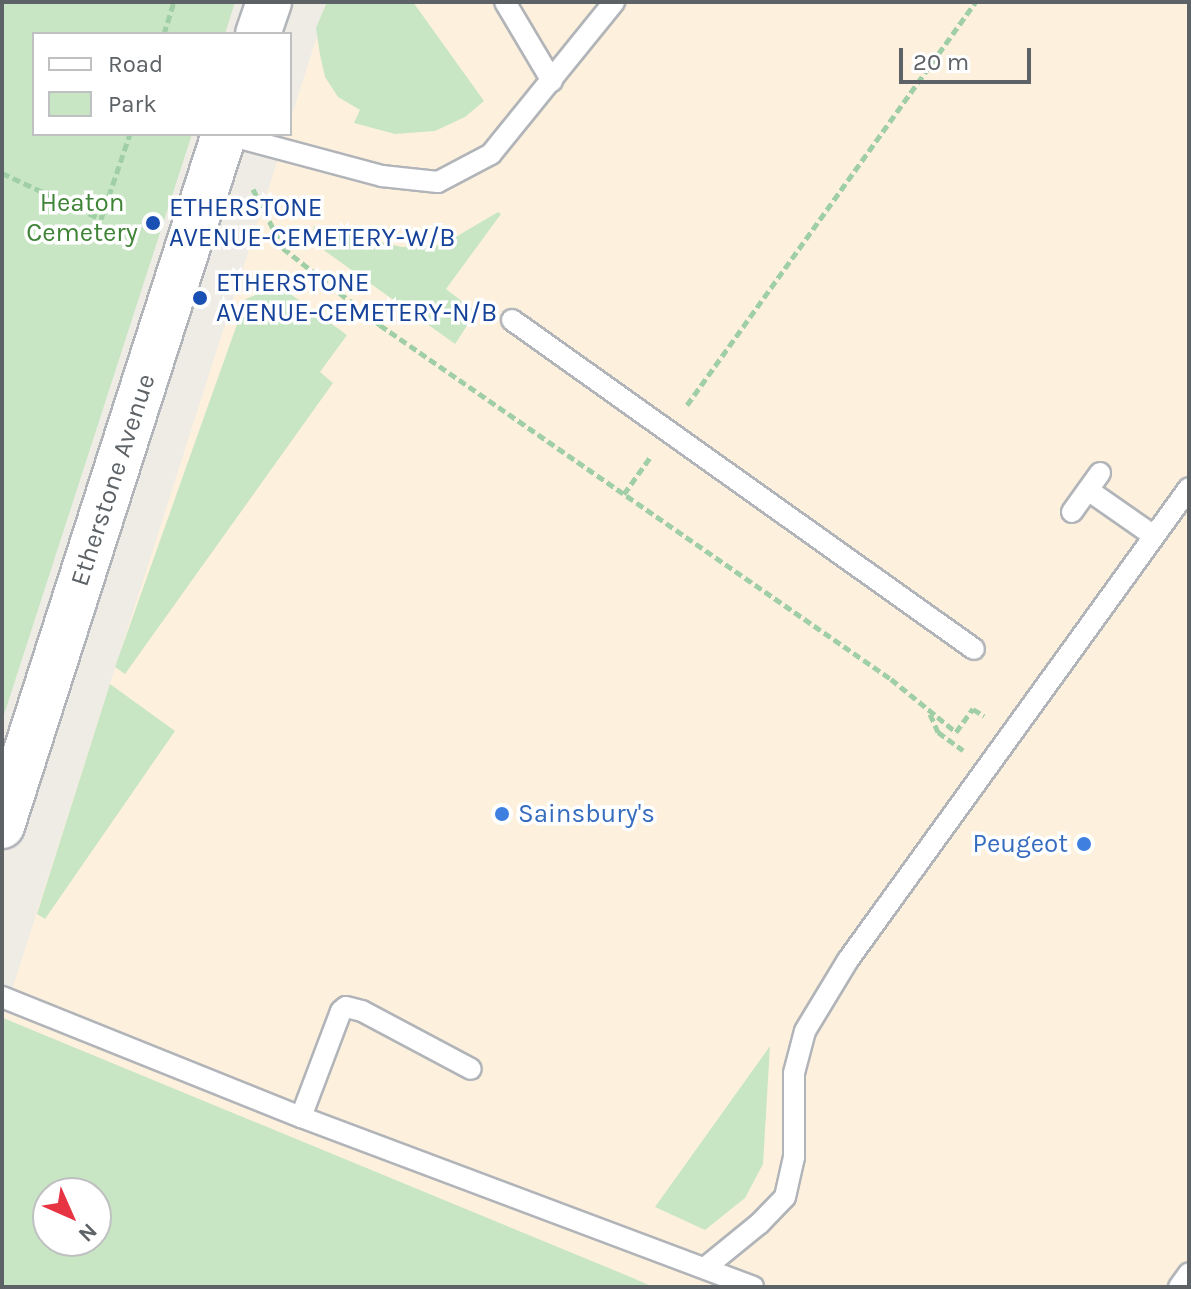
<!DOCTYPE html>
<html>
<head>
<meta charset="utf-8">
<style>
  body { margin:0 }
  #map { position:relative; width:1191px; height:1289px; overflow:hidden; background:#efece6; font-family:Karla,sans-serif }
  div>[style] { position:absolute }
  .commercial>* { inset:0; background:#fdf1dd }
  .green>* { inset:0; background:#c8e6c3 }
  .path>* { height:5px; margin-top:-2.5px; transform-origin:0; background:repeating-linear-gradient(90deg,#a0cfa5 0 8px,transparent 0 12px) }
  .roads { filter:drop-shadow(2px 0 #b1b4b8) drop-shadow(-2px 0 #b1b4b8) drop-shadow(0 2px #b1b4b8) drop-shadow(0 -2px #b1b4b8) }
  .lane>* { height:20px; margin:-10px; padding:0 10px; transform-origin:10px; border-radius:10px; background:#fff }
  .secondary>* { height:44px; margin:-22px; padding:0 22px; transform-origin:22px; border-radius:22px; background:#fff }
  .dots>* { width:22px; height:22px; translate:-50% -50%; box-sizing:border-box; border:4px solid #fff; border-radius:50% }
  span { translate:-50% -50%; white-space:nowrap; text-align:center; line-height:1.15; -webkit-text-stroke:7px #fff; paint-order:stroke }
  .park-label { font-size:26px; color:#3f8436 }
  .transit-label { font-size:26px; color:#164399 }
  .left { translate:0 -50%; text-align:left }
  .street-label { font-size:26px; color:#5d6266 }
  .shop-label { font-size:26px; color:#366cbe }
  .right { translate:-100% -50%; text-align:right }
  .frame { position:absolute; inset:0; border:4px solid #5d6266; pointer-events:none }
  .legend { position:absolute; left:32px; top:32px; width:260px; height:104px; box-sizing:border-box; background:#fff; border:2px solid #bec0c2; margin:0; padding:10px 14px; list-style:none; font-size:24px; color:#5d6266 }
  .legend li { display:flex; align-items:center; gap:16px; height:40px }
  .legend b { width:40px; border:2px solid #bec0c2 }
  .north { position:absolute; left:32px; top:1177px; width:80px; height:80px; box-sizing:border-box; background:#fff; border:2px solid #bec0c2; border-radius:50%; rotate:135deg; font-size:22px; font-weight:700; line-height:32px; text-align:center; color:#5d6266 }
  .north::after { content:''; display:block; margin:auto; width:28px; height:36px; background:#e73443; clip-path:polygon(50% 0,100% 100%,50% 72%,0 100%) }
  .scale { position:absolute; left:899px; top:48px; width:132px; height:36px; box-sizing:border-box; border:4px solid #5d6266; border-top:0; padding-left:10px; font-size:24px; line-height:28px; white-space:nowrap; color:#5d6266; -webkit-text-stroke:6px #fff; paint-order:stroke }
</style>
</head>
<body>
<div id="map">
  <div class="commercial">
    <div style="clip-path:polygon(328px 2px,1189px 2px,1189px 1287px,653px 1287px,3px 1018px,286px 134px,290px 134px,290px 121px)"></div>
  </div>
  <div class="green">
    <div style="clip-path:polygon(2px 2px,235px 2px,225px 34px,34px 34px,34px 134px,192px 134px,2px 721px)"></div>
    <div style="clip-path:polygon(327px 2px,413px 2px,484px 101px,465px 117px,435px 131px,395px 134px,354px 123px,360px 110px,338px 97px,325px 77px,320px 55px,316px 28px)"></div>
    <div style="clip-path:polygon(498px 212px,501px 214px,446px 289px,476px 312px,455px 344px,311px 241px,314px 226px,402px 247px,442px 245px)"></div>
    <div style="clip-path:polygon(278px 285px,347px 335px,320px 372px,333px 383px,125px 674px,115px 667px,246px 299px)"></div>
    <div style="clip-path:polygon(110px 684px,175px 731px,45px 919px,37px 914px)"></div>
    <div style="clip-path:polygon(evenodd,3px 1018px,633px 1278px,653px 1287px,2px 1287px,3px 1018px,96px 1193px,96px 1241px,48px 1241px,48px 1193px,96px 1193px)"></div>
    <div style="clip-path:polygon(770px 1046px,763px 1164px,745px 1198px,705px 1230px,655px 1207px)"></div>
  </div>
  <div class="path">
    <div style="left:164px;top:34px;width:34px;rotate:-73deg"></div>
    <div style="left:2px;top:173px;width:109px;rotate:24.9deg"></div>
    <div style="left:101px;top:219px;width:90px;rotate:-71.2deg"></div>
    <div style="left:253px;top:189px;width:66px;rotate:63deg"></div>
    <div style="left:283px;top:248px;width:124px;rotate:38.4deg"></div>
    <div style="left:380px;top:325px;width:622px;rotate:34.71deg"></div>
    <div style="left:891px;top:679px;width:84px;rotate:39.2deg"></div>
    <div style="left:956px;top:732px;width:29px;rotate:-54deg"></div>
    <div style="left:973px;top:709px;width:13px;rotate:32deg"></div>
    <div style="left:687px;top:405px;width:495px;rotate:-54.4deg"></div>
    <div style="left:624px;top:494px;width:47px;rotate:-54.6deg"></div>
    <div style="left:930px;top:714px;width:20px;rotate:66deg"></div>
    <div style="left:938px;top:732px;width:31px;rotate:36deg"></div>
  </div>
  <div class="roads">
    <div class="lane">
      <div style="left:505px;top:2px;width:92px;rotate:59.3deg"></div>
      <div style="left:225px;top:134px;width:163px;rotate:15deg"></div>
      <div style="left:382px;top:176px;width:56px;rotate:6.1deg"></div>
      <div style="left:438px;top:182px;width:60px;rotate:-27.8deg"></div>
      <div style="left:491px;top:154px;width:196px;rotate:-51deg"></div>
      <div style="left:512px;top:320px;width:567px;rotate:35.46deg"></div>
      <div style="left:1088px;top:490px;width:80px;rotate:34.9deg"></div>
      <div style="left:1072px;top:512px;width:48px;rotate:-54.3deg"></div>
      <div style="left:2px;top:997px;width:322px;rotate:21.9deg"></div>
      <div style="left:301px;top:1117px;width:483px;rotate:20.6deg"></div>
      <div style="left:301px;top:1117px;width:113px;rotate:-69.3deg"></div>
      <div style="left:341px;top:1011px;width:6px;rotate:-39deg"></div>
      <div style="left:346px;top:1007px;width:16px;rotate:14deg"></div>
      <div style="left:362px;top:1011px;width:123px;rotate:28deg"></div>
      <div style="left:706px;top:1267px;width:68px;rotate:-39.1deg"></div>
      <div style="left:759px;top:1224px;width:37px;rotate:-46deg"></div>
      <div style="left:785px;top:1197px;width:41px;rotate:-77.3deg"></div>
      <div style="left:794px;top:1157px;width:84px;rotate:-90deg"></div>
      <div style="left:794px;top:1073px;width:43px;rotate:-75.3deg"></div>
      <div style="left:805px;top:1031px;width:83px;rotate:-58.8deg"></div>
      <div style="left:848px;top:960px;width:582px;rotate:-54.15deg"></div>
      <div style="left:1179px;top:1287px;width:17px;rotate:-54deg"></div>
    </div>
    <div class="secondary">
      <div style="left:258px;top:34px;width:34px;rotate:-71deg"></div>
      <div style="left:2px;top:826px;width:727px;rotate:-72.21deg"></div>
    </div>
  </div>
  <div class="dots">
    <div style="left:153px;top:223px;background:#1a4fb4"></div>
    <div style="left:200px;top:298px;background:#1a4fb4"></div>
    <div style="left:502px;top:814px;background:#3f7fe0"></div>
    <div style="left:1084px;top:844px;background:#3f7fe0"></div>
  </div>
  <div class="park-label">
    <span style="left:82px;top:218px">Heaton<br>Cemetery</span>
  </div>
  <div class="transit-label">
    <span class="left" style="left:169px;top:223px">ETHERSTONE<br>AVENUE-CEMETERY-W/B</span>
    <span class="left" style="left:216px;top:298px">ETHERSTONE<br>AVENUE-CEMETERY-N/B</span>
  </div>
  <div class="street-label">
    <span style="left:113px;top:480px;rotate:-72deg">Etherstone Avenue</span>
  </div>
  <div class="shop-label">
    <span class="left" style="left:518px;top:814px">Sainsbury's</span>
    <span class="right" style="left:1068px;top:844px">Peugeot</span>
  </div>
  <div class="frame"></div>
  <ul class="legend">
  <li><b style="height:10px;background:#fff"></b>Road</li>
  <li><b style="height:22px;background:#c8e6c3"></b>Park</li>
  </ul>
  <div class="north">N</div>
  <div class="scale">20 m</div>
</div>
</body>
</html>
